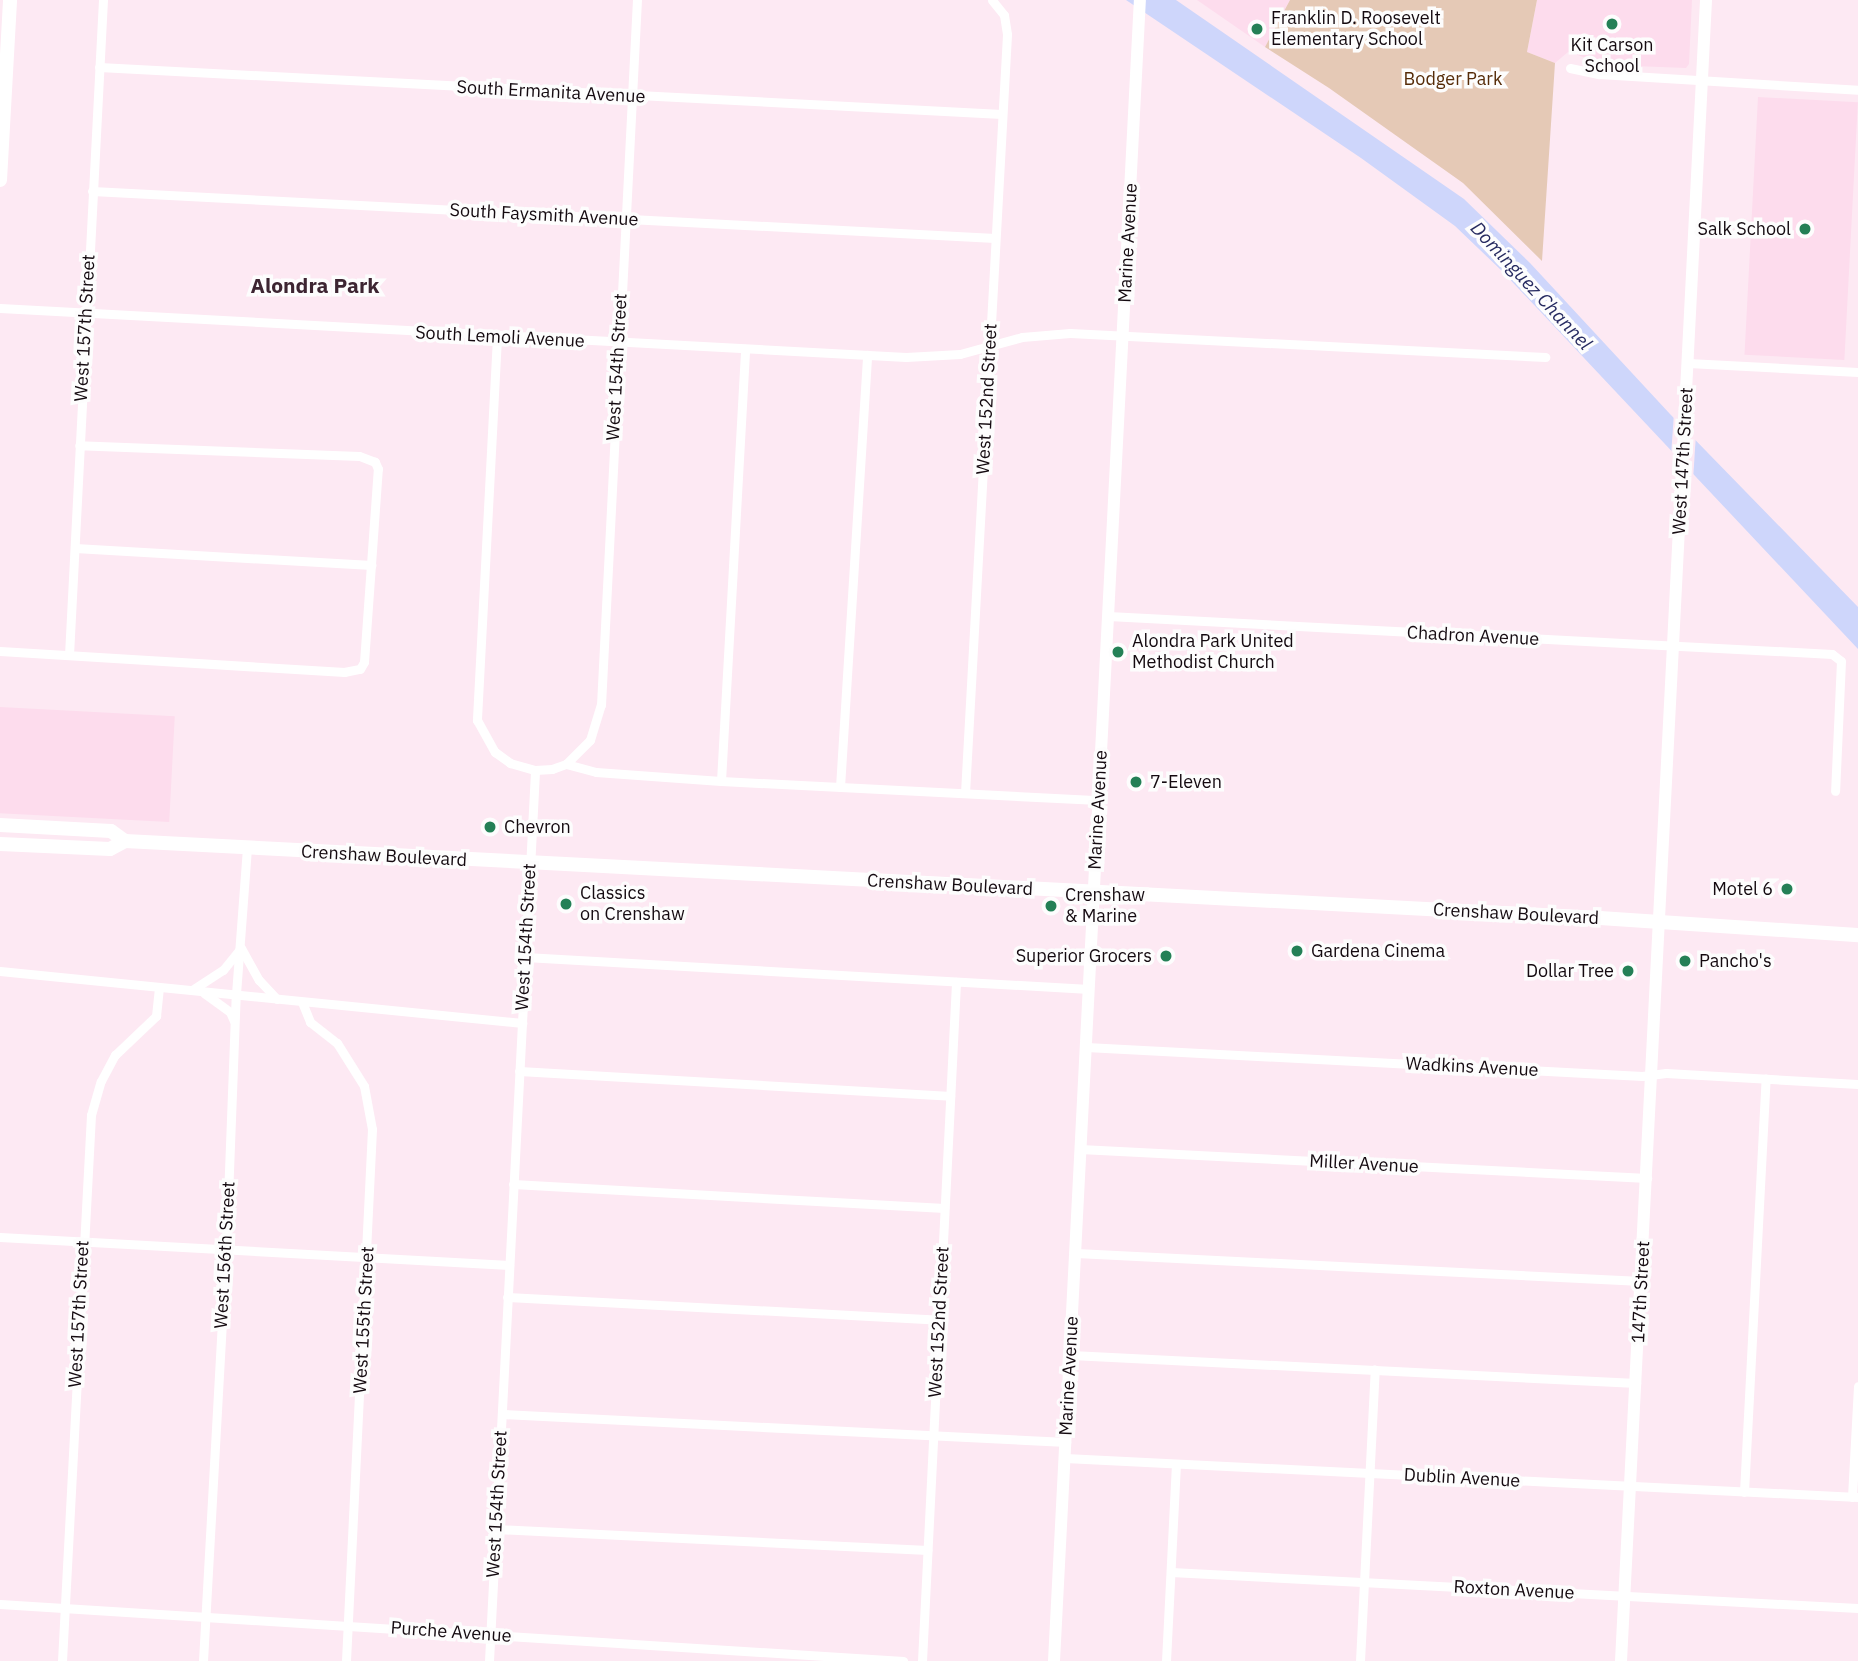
<!DOCTYPE html>
<html>
<head>
<meta charset="utf-8">
<style>
  body { margin:0 }
  #map { position:relative; width:1858px; height:1661px; overflow:hidden; background:#fde9f3; font-family:"IBM Plex Sans",sans-serif }
  div>[style] { position:absolute }
  .built>* { inset:0; background:#fddced; transform-origin:0 0 }
  .green>* { inset:0; background:#e5c9b6 }
  .water>* { inset:0; background:#ced6fb }
  .pier>* { inset:0; background:#fde9f3 }
  .street>* { height:9px; margin:-4.5px; padding:0 4.5px; transform-origin:4.5px; border-radius:4.5px; background:#fff }
  .secondary>* { height:12px; margin:-6px; padding:0 6px; transform-origin:6px; border-radius:6px; background:#fff }
  .primary>* { height:14px; margin:-7px; padding:0 7px; transform-origin:7px; border-radius:7px; background:#fff }
  .dots>* { width:19px; height:19px; translate:-50% -50%; box-sizing:border-box; border:4px solid #fdfdfd; border-radius:50% }
  span { translate:-50% -50%; white-space:nowrap; text-align:center; line-height:1.15; -webkit-text-stroke:7px #fdfdfd; paint-order:stroke }
  .poi-label { font-size:18px; color:#140a10 }
  .left { translate:0 -50%; text-align:left }
  .right { translate:-100% -50%; text-align:right }
  .park-label { font-size:18px; color:#562c09 }
  .street-label { font-size:18px; color:#140a10 }
  .water-label { font-size:19px; color:#272b61; font-style:italic }
  .quarter-label { font-size:21px; color:#3d2532; font-weight:700 }
</style>
</head>
<body>
<div id="map">
  <div class="built">
    <div style="clip-path:polygon(1197px 0,1290px 0,1265px 47px)"></div>
    <div style="clip-path:polygon(1537px 0,1692px 0,1689px 64px,1686px 68px,1608px 65px,1568px 52px,1555px 63px,1527px 52px)"></div>
    <div style="left:1758px;top:97px;width:100px;height:258px;rotate:3deg"></div>
    <div style="left:0;top:707px;width:175px;height:106px;rotate:3deg"></div>
  </div>
  <div class="green">
    <div style="clip-path:polygon(1290px 0,1537px 0,1527px 52px,1555px 63px,1542px 261px,1463px 183px,1329px 88px,1265px 47px)"></div>
  </div>
  <div class="water">
    <div style="clip-path:polygon(1126px 0,1176px 0,1464px 199px,1530px 263px,1670px 414px,1858px 607px,1858px 649px,1502px 271px,1455px 226px,1361px 158px)"></div>
  </div>
  <div class="pier">
    <div style="clip-path:polygon(1674px 413px,1696px 434px,1693px 480px,1671px 456px)"></div>
  </div>
  <div class="street">
    <div style="left:99px;top:67px;width:904px;rotate:2.98deg"></div>
    <div style="left:1570px;top:68px;width:30px;rotate:12deg"></div>
    <div style="left:1599px;top:74px;width:259px;rotate:3.5deg"></div>
    <div style="left:92px;top:191px;width:904px;rotate:2.98deg"></div>
    <div style="left:0;top:308px;width:907px;rotate:3.1deg"></div>
    <div style="left:906px;top:357px;width:54px;rotate:-3.2deg"></div>
    <div style="left:960px;top:354px;width:64px;rotate:-15.3deg"></div>
    <div style="left:1022px;top:337px;width:48px;rotate:-4.8deg"></div>
    <div style="left:1070px;top:333px;width:476px;rotate:2.9deg"></div>
    <div style="left:497px;top:337px;width:384px;rotate:93deg"></div>
    <div style="left:477px;top:720px;width:37px;rotate:61deg"></div>
    <div style="left:495px;top:752px;width:19px;rotate:36deg"></div>
    <div style="left:510px;top:763px;width:26px;rotate:16deg"></div>
    <div style="left:535px;top:770px;width:17px;rotate:-3deg"></div>
    <div style="left:552px;top:769px;width:15px;rotate:-20deg"></div>
    <div style="left:566px;top:764px;width:34px;rotate:-45deg"></div>
    <div style="left:590px;top:740px;width:37px;rotate:-73deg"></div>
    <div style="left:601px;top:705px;width:706px;rotate:-87.08deg"></div>
    <div style="left:1688px;top:363px;width:170px;rotate:3deg"></div>
    <div style="left:75px;top:548px;width:297px;rotate:3.3deg"></div>
    <div style="left:1108px;top:616px;width:725px;rotate:3deg"></div>
    <div style="left:1832px;top:654px;width:11px;rotate:38deg"></div>
    <div style="left:1841px;top:661px;width:130px;rotate:92.6deg"></div>
    <div style="left:0;top:651px;width:345px;rotate:3.5deg"></div>
    <div style="left:344px;top:672px;width:16px;rotate:-11deg"></div>
    <div style="left:360px;top:669px;width:8px;rotate:-60deg"></div>
    <div style="left:364px;top:662px;width:194px;rotate:-85.9deg"></div>
    <div style="left:378px;top:469px;width:8px;rotate:-113deg"></div>
    <div style="left:375px;top:462px;width:17px;rotate:-159deg"></div>
    <div style="left:359px;top:456px;width:280px;rotate:-177.8deg"></div>
    <div style="left:69px;top:655px;width:656px;rotate:-87.03deg"></div>
    <div style="left:566px;top:764px;width:31px;rotate:15deg"></div>
    <div style="left:596px;top:772px;width:125px;rotate:4.1deg"></div>
    <div style="left:721px;top:781px;width:378px;rotate:2.9deg"></div>
    <div style="left:721px;top:781px;width:433px;rotate:-86.8deg"></div>
    <div style="left:840px;top:787px;width:433px;rotate:-86.4deg"></div>
    <div style="left:965px;top:793px;width:760px;rotate:-86.83deg"></div>
    <div style="left:1007px;top:34px;width:19px;rotate:-99deg"></div>
    <div style="left:1004px;top:15px;width:19px;rotate:-129deg"></div>
    <div style="left:525px;top:957px;width:565px;rotate:3.25deg"></div>
    <div style="left:0;top:971px;width:525px;rotate:5.69deg"></div>
    <div style="left:192px;top:990px;width:37px;rotate:-33deg"></div>
    <div style="left:223px;top:970px;width:28px;rotate:-51deg"></div>
    <div style="left:241px;top:948px;width:37px;rotate:61deg"></div>
    <div style="left:259px;top:980px;width:26px;rotate:47deg"></div>
    <div style="left:204px;top:993px;width:32px;rotate:36deg"></div>
    <div style="left:230px;top:1012px;width:10px;rotate:66deg"></div>
    <div style="left:302px;top:1002px;width:22px;rotate:68deg"></div>
    <div style="left:310px;top:1022px;width:34px;rotate:38deg"></div>
    <div style="left:337px;top:1043px;width:51px;rotate:57.9deg"></div>
    <div style="left:364px;top:1086px;width:44px;rotate:79.5deg"></div>
    <div style="left:372px;top:1129px;width:533px;rotate:92.8deg"></div>
    <div style="left:1086px;top:1047px;width:557px;rotate:2.99deg"></div>
    <div style="left:1642px;top:1076px;width:24px;rotate:-7deg"></div>
    <div style="left:1666px;top:1073px;width:192px;rotate:3.3deg"></div>
    <div style="left:519px;top:1071px;width:432px;rotate:3.3deg"></div>
    <div style="left:1080px;top:1149px;width:568px;rotate:2.93deg"></div>
    <div style="left:513px;top:1184px;width:432px;rotate:3.2deg"></div>
    <div style="left:0;top:1237px;width:510px;rotate:3.15deg"></div>
    <div style="left:1076px;top:1253px;width:566px;rotate:2.84deg"></div>
    <div style="left:507px;top:1297px;width:433px;rotate:3deg"></div>
    <div style="left:1071px;top:1355px;width:566px;rotate:2.84deg"></div>
    <div style="left:502px;top:1414px;width:565px;rotate:2.84deg"></div>
    <div style="left:1065px;top:1458px;width:794px;rotate:2.82deg"></div>
    <div style="left:1744px;top:1492px;width:414px;rotate:-87deg"></div>
    <div style="left:1852px;top:1497px;width:111px;rotate:-86.9deg"></div>
    <div style="left:496px;top:1529px;width:432px;rotate:2.8deg"></div>
    <div style="left:1171px;top:1572px;width:688px;rotate:3deg"></div>
    <div style="left:0;top:1604px;width:905px;rotate:3.61deg"></div>
    <div style="left:62px;top:1661px;width:547px;rotate:-86.96deg"></div>
    <div style="left:91px;top:1115px;width:35px;rotate:-74deg"></div>
    <div style="left:101px;top:1081px;width:30px;rotate:-62deg"></div>
    <div style="left:115px;top:1055px;width:57px;rotate:-43.6deg"></div>
    <div style="left:156px;top:1016px;width:27px;rotate:-84deg"></div>
    <div style="left:203px;top:1661px;width:413px;rotate:-86.8deg"></div>
    <div style="left:226px;top:1249px;width:255px;rotate:-87.8deg"></div>
    <div style="left:236px;top:994px;width:145px;rotate:-85.7deg"></div>
    <div style="left:489px;top:1661px;width:892px;rotate:-87.04deg"></div>
    <div style="left:922px;top:1661px;width:680px;rotate:-87.13deg"></div>
    <div style="left:1166px;top:1661px;width:197px;rotate:-87.1deg"></div>
    <div style="left:1360px;top:1661px;width:292px;rotate:-87.1deg"></div>
  </div>
  <div class="secondary">
    <div style="left:1054px;top:1661px;width:1663px;rotate:-87.04deg"></div>
    <div style="left:1621px;top:1661px;width:1663px;rotate:-87.07deg"></div>
  </div>
  <div class="primary">
    <div style="left:0;top:180px;width:180px;rotate:-86.8deg"></div>
    <div style="left:0;top:825px;width:111px;rotate:3.1deg"></div>
    <div style="left:111px;top:831px;width:17px;rotate:36deg"></div>
    <div style="left:0;top:844px;width:110px;rotate:2.6deg"></div>
    <div style="left:110px;top:849px;width:17px;rotate:-28deg"></div>
    <div style="left:125px;top:841px;width:1477px;rotate:2.99deg"></div>
    <div style="left:1600px;top:918px;width:259px;rotate:3.8deg"></div>
  </div>
  <div class="dots">
    <div style="left:1612px;top:24px;background:#248056"></div>
    <div style="left:1257px;top:29px;background:#248056"></div>
    <div style="left:1805px;top:229px;background:#248056"></div>
    <div style="left:1118px;top:652px;background:#248056"></div>
    <div style="left:1136px;top:782px;background:#248056"></div>
    <div style="left:490px;top:827px;background:#248056"></div>
    <div style="left:1787px;top:889px;background:#248056"></div>
    <div style="left:566px;top:904px;background:#248056"></div>
    <div style="left:1051px;top:906px;background:#248056"></div>
    <div style="left:1297px;top:951px;background:#248056"></div>
    <div style="left:1166px;top:956px;background:#248056"></div>
    <div style="left:1685px;top:961px;background:#248056"></div>
    <div style="left:1628px;top:971px;background:#248056"></div>
  </div>
  <div class="poi-label">
    <span class="left" style="left:1271px;top:29px">Franklin D. Roosevelt<br>Elementary School</span>
    <span style="left:1612px;top:56px">Kit Carson<br>School</span>
    <span class="right" style="left:1791px;top:229px">Salk School</span>
    <span class="left" style="left:1132px;top:652px">Alondra Park United<br>Methodist Church</span>
    <span class="left" style="left:1150px;top:782px">7-Eleven</span>
    <span class="left" style="left:504px;top:827px">Chevron</span>
    <span class="right" style="left:1773px;top:889px">Motel 6</span>
    <span class="left" style="left:580px;top:904px">Classics<br>on Crenshaw</span>
    <span class="left" style="left:1065px;top:906px">Crenshaw<br>&amp; Marine</span>
    <span class="left" style="left:1311px;top:951px">Gardena Cinema</span>
    <span class="right" style="left:1152px;top:956px">Superior Grocers</span>
    <span class="left" style="left:1699px;top:961px">Pancho's</span>
    <span class="right" style="left:1614px;top:971px">Dollar Tree</span>
  </div>
  <div class="park-label">
    <span style="left:1453px;top:79px">Bodger Park</span>
  </div>
  <div class="street-label">
    <span style="left:551px;top:92px;rotate:3deg">South Ermanita Avenue</span>
    <span style="left:544px;top:215px;rotate:3deg">South Faysmith Avenue</span>
    <span style="left:1128px;top:243px;rotate:-87deg">Marine Avenue</span>
    <span style="left:85px;top:328px;rotate:-87deg">West 157th Street</span>
    <span style="left:500px;top:337px;rotate:3deg">South Lemoli Avenue</span>
    <span style="left:617px;top:367px;rotate:-87deg">West 154th Street</span>
    <span style="left:987px;top:399px;rotate:-87deg">West 152nd Street</span>
    <span style="left:1683px;top:461px;rotate:-87deg">West 147th Street</span>
    <span style="left:1473px;top:636px;rotate:3deg">Chadron Avenue</span>
    <span style="left:1098px;top:810px;rotate:-87deg">Marine Avenue</span>
    <span style="left:384px;top:856px;rotate:3deg">Crenshaw Boulevard</span>
    <span style="left:950px;top:885px;rotate:3deg">Crenshaw Boulevard</span>
    <span style="left:1516px;top:914px;rotate:3deg">Crenshaw Boulevard</span>
    <span style="left:526px;top:937px;rotate:-87deg">West 154th Street</span>
    <span style="left:1472px;top:1067px;rotate:3deg">Wadkins Avenue</span>
    <span style="left:1364px;top:1164px;rotate:3deg">Miller Avenue</span>
    <span style="left:225px;top:1255px;rotate:-87deg">West 156th Street</span>
    <span style="left:1641px;top:1292px;rotate:-87deg">147th Street</span>
    <span style="left:79px;top:1314px;rotate:-87deg">West 157th Street</span>
    <span style="left:364px;top:1320px;rotate:-87deg">West 155th Street</span>
    <span style="left:939px;top:1322px;rotate:-87deg">West 152nd Street</span>
    <span style="left:1069px;top:1376px;rotate:-87deg">Marine Avenue</span>
    <span style="left:1462px;top:1478px;rotate:3deg">Dublin Avenue</span>
    <span style="left:497px;top:1504px;rotate:-87deg">West 154th Street</span>
    <span style="left:1514px;top:1590px;rotate:3deg">Roxton Avenue</span>
    <span style="left:451px;top:1632px;rotate:4deg">Purche Avenue</span>
  </div>
  <div class="water-label">
    <span style="left:1531px;top:286px;rotate:47deg">Dominguez Channel</span>
  </div>
  <div class="quarter-label">
    <span style="left:315px;top:285px">Alondra Park</span>
  </div>
</div>
</body>
</html>
